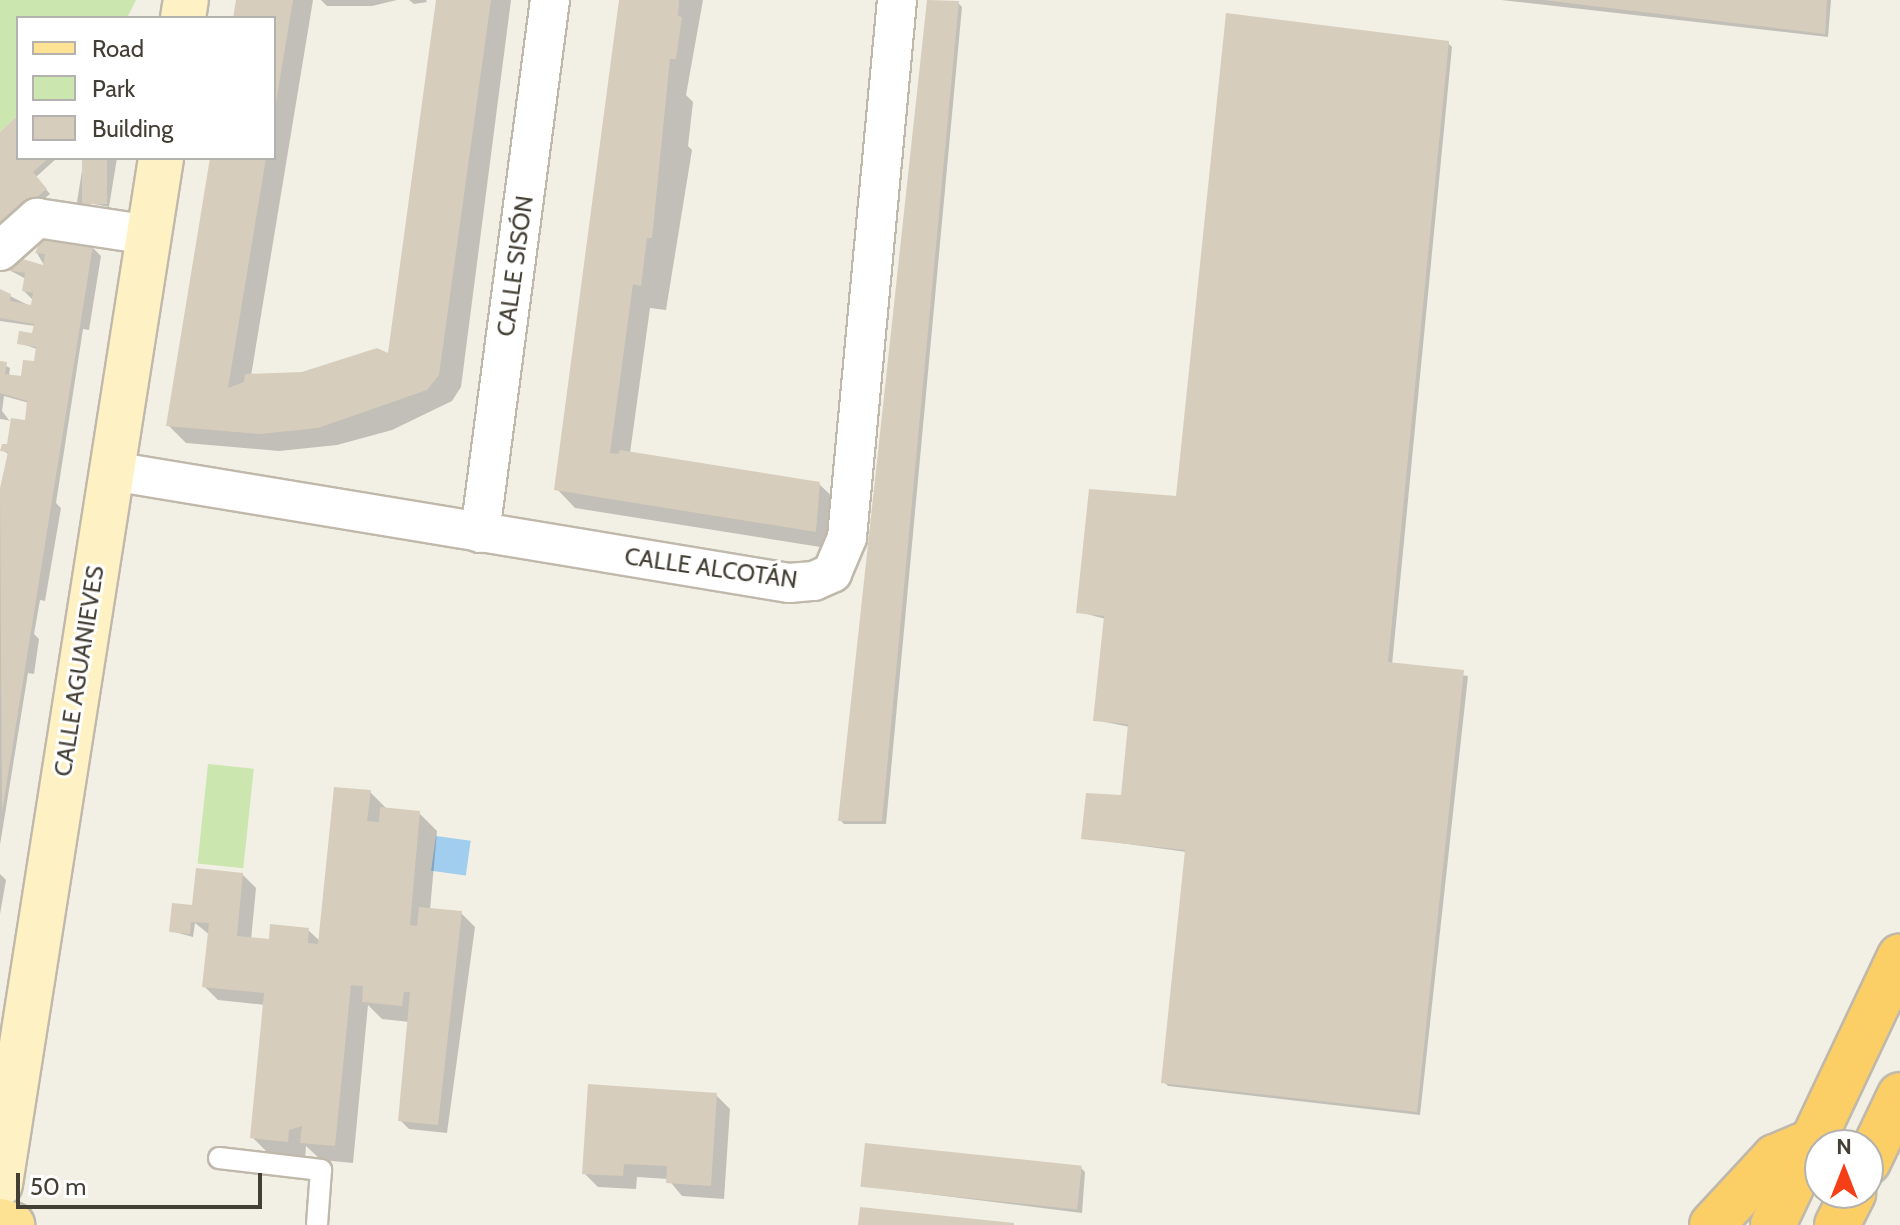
<!DOCTYPE html>
<html>
<head>
<meta charset="utf-8">
<style>
  body { margin:0 }
  #map { position:relative; width:1900px; height:1225px; overflow:hidden; background:#f2efe5; font-family:Cabin,sans-serif }
  div>[style] { position:absolute }
  .green>* { inset:0; background:#cbe6ae; transform-origin:0 0 }
  .water>* { inset:0; background:#a1cdef; transform-origin:0 0 }
  .shadow>* { inset:0; background:#0003 }
  .building>* { inset:0; background:#d7cdbd; transform-origin:0 0 }
  .roads { filter:drop-shadow(2px 0 #c0b9ab) drop-shadow(-2px 0 #c0b9ab) drop-shadow(0 2px #c0b9ab) drop-shadow(0 -2px #c0b9ab) }
  .lane>* { height:20px; margin:-10px; padding:0 10px; transform-origin:10px; border-radius:10px; background:#fff }
  .street>* { height:38px; margin:-19px; padding:0 19px; transform-origin:19px; border-radius:19px; background:#fff }
  .secondary>* { height:44px; margin:-22px; padding:0 22px; transform-origin:22px; border-radius:22px; background:#fef1c3 }
  .primary>* { height:44px; margin:-22px; padding:0 22px; transform-origin:22px; border-radius:22px; background:#fde293 }
  .highway>* { height:44px; margin:-22px; padding:0 22px; transform-origin:22px; border-radius:22px; background:#fcce66 }
  span { translate:-50% -50%; white-space:nowrap; text-align:center; line-height:1.15; -webkit-text-stroke:6px #fff; paint-order:stroke }
  .street-label { font-size:24px; color:#443f35 }
  .legend { position:absolute; left:16px; top:16px; width:260px; height:144px; box-sizing:border-box; background:#fff; border:2px solid #b4b2ae; margin:0; padding:10px 14px; list-style:none; font-size:24px; color:#443f35 }
  .legend li { display:flex; align-items:center; gap:16px; height:40px }
  .legend b { width:40px; border:2px solid #b4b2ae }
  .north { position:absolute; left:1804px; top:1129px; width:80px; height:80px; box-sizing:border-box; background:#fff; border:2px solid #b4b2ae; border-radius:50%; rotate:0deg; font-size:22px; font-weight:700; line-height:32px; text-align:center; color:#443f35 }
  .north::after { content:''; display:block; margin:auto; width:28px; height:36px; background:#f73f17; clip-path:polygon(50% 0,100% 100%,50% 72%,0 100%) }
  .scale { position:absolute; left:16px; top:1173px; width:246px; height:36px; box-sizing:border-box; border:4px solid #443f35; border-top:0; padding-left:10px; font-size:24px; line-height:28px; white-space:nowrap; color:#443f35; -webkit-text-stroke:6px #fff; paint-order:stroke }
</style>
</head>
<body>
<div id="map">
  <div class="green">
    <div style="clip-path:polygon(0 0,136px 0,127px 18px,18px 18px,18px 115px,0 132px)"></div>
    <div style="left:208px;top:764px;width:46px;height:100px;rotate:6deg"></div>
  </div>
  <div class="water">
    <div style="left:436px;top:836px;width:35px;height:35px;rotate:8deg"></div>
  </div>
  <div class="shadow">
    <div style="clip-path:polygon(237px 0,313px 0,251px 376px,302px 374px,389px 356px,438px 0,511px 0,461px 387px,452px 401px,392px 430px,337px 445px,279px 451px,186px 443px,168px 425px,212px 158px,274px 158px,274px 18px,234px 18px)"></div>
    <div style="clip-path:polygon(321px 0,397px 0,372px 6px,327px 6px)"></div>
    <div style="clip-path:polygon(409px 0,426px 0,427px 2px,414px 4px)"></div>
    <div style="clip-path:polygon(621px 0,703px 0,686px 95px,693px 102px,688px 146px,692px 150px,666px 310px,650px 308px,630px 453px,819px 484px,838px 502px,833px 549px,575px 508px,557px 489px)"></div>
    <div style="clip-path:polygon(1501px 0,1831px 0,1828px 37px)"></div>
    <div style="clip-path:polygon(958px 3px,962px 7px,886px 824px,844px 824px,840px 820px)"></div>
    <div style="clip-path:polygon(1448px 43px,1452px 47px,1392px 665px,1468px 676px,1420px 1115px,1168px 1086px,1164px 1082px,1187px 852px,1083px 838px,1123px 797px,1130px 727px,1095px 720px,1106px 619px,1079px 612px,1178px 498px)"></div>
    <div style="clip-path:polygon(18px 117px,18px 158px,57px 158px,36px 177px,50px 194px,0 236px,0 133px)"></div>
    <div style="clip-path:polygon(84px 158px,117px 158px,109px 207px,84px 202px,86px 211px,77px 202px)"></div>
    <div style="clip-path:polygon(evenodd,92px 247px,101px 256px,89px 330px,83px 329px,56px 503px,61px 508px,45px 601px,40px 600px,34px 634px,39px 639px,34px 674px,28px 673px,0 845px,0 500px,10px 455px,2px 450px,9px 446px,13px 421px,0 419px,0 363px,10px 368px,9px 376px,23px 379px,35px 364px,37px 349px,19px 343px,34px 335px,35px 326px,0 321px,0 291px,32px 307px,33px 300px,24px 291px,26px 279px,9px 270px,45px 267px,37px 253px,92px 247px,4px 396px,29px 403px,26px 422px,9px 420px,2px 411px,4px 396px)"></div>
    <div style="clip-path:polygon(370px 792px,388px 810px,419px 813px,437px 831px,430px 910px,461px 913px,475px 927px,447px 1133px,409px 1129px,400px 1120px,410px 1022px,382px 1019px,368px 1005px,353px 1163px,321px 1160px,306px 1146px,305px 1159px,270px 1155px,252px 1137px,265px 1005px,218px 1000px,204px 986px,210px 935px,195px 923px,193px 937px,171px 931px,191px 907px,242px 874px,256px 888px,251px 940px,268px 941px,308px 930px,321px 942px)"></div>
    <div style="clip-path:polygon(0 874px,6px 880px,0 914px)"></div>
    <div style="clip-path:polygon(716px 1095px,730px 1109px,724px 1199px,682px 1196px,668px 1179px,637px 1177px,636px 1189px,598px 1187px,584px 1173px)"></div>
    <div style="clip-path:polygon(1081px 1168px,1085px 1172px,1082px 1213px,863px 1186px)"></div>
  </div>
  <div class="building">
    <div style="clip-path:polygon(236px 0,293px 0,276px 102px,274px 18px,233px 18px)"></div>
    <div style="clip-path:polygon(436px 0,491px 0,439px 375px,427px 390px,318px 428px,260px 434px,166px 426px,210px 158px,266px 158px,228px 388px,244px 382px,245px 374px,302px 372px,377px 348px,388px 353px)"></div>
    <div style="clip-path:polygon(619px 0,679px 0,678px 16px,682px 17px,676px 59px,670px 59px,652px 238px,647px 238px,641px 286px,633px 284px,610px 453px,618px 454px,620px 450px,820px 482px,816px 532px,554px 490px)"></div>
    <div style="clip-path:polygon(927px 0,959px 1px,882px 821px,838px 821px)"></div>
    <div style="clip-path:polygon(1543px 0,1827px 0,1825px 34px)"></div>
    <div style="clip-path:polygon(1226px 13px,1449px 41px,1388px 662px,1464px 670px,1417px 1112px,1161px 1083px,1185px 850px,1081px 839px,1086px 793px,1121px 795px,1128px 724px,1093px 721px,1104px 616px,1076px 613px,1089px 489px,1176px 496px)"></div>
    <div style="clip-path:polygon(18px 115px,18px 158px,49px 158px,33px 172px,47px 189px,0 226px,0 132px)"></div>
    <div style="left:82px;top:158px;width:25px;height:46px"></div>
    <div style="clip-path:polygon(42px 237px,93px 245px,2px 812px,0 488px,8px 452px,0 451px,2px 444px,7px 444px,11px 418px,25px 420px,27px 401px,0 393px,0 361px,7px 362px,5px 374px,21px 376px,23px 360px,34px 361px,36px 347px,17px 344px,19px 331px,32px 333px,34px 324px,0 318px,0 289px,11px 294px,10px 301px,31px 305px,33px 293px,22px 291px,25px 273px,6px 270px,19px 258px,43px 265px,45px 254px,35px 253px)"></div>
    <div style="clip-path:polygon(334px 787px,371px 790px,367px 821px,379px 822px,380px 807px,420px 811px,410px 925px,417px 926px,419px 907px,462px 911px,438px 1125px,398px 1121px,410px 992px,404px 992px,402px 1006px,362px 1002px,363px 986px,351px 985px,335px 1146px,300px 1143px,302px 1126px,289px 1130px,288px 1142px,250px 1138px,264px 993px,202px 987px,209px 923px,191px 922px,190px 934px,169px 932px,172px 903px,192px 905px,196px 868px,243px 873px,237px 936px,269px 939px,270px 924px,309px 928px,308px 943px,318px 944px)"></div>
    <div style="clip-path:polygon(588px 1084px,717px 1093px,711px 1186px,666px 1183px,667px 1166px,624px 1164px,623px 1176px,582px 1174px)"></div>
    <div style="left:865px;top:1143px;width:218px;height:44px;rotate:6deg"></div>
    <div style="clip-path:polygon(860px 1207px,1014px 1223px,1014px 1225px,858px 1225px)"></div>
  </div>
  <div class="roads">
    <div class="lane">
      <div style="left:219px;top:1158px;width:103px;rotate:6.7deg"></div>
      <div style="left:321px;top:1170px;width:55px;rotate:94.2deg"></div>
    </div>
    <div class="street">
      <div style="left:0;top:251px;width:50px;rotate:-41.7deg"></div>
      <div style="left:37px;top:218px;width:113px;rotate:8.6deg"></div>
      <div style="left:112px;top:471px;width:686px;rotate:9.39deg"></div>
      <div style="left:789px;top:583px;width:25px;rotate:-5deg"></div>
      <div style="left:814px;top:581px;width:20px;rotate:-24deg"></div>
      <div style="left:832px;top:573px;width:39px;rotate:-67deg"></div>
      <div style="left:847px;top:537px;width:539px;rotate:-84.68deg"></div>
      <div style="left:480px;top:533px;width:538px;rotate:-82.52deg"></div>
    </div>
    <div class="secondary">
      <div style="left:183px;top:18px;width:18px;rotate:-81deg"></div>
      <div style="left:0;top:1184px;width:1039px;rotate:-81.08deg"></div>
    </div>
    <div class="primary">
      <div style="left:0;top:1221px;width:13px;rotate:18deg"></div>
    </div>
    <div class="highway">
      <div style="left:1868px;top:1162px;width:74px;rotate:-64.5deg"></div>
      <div style="left:1712px;top:1225px;width:93px;rotate:-47.2deg"></div>
      <div style="left:1775px;top:1157px;width:41px;rotate:-22.8deg"></div>
      <div style="left:1773px;top:1225px;width:297px;rotate:-64.7deg"></div>
      <div style="left:1837px;top:1225px;width:36px;rotate:-63deg"></div>
    </div>
  </div>
  <div class="street-label">
    <span style="left:515px;top:266px;rotate:-82deg">CALLE SISÓN</span>
    <span style="left:711px;top:568px;rotate:8deg">CALLE ALCOTÁN</span>
    <span style="left:79px;top:671px;rotate:-81deg">CALLE AGUANIEVES</span>
  </div>
  <ul class="legend">
  <li><b style="height:10px;background:#fde293"></b>Road</li>
  <li><b style="height:22px;background:#cbe6ae"></b>Park</li>
  <li><b style="height:22px;background:#d7cdbd"></b>Building</li>
  </ul>
  <div class="north">N</div>
  <div class="scale">50 m</div>
</div>
</body>
</html>
